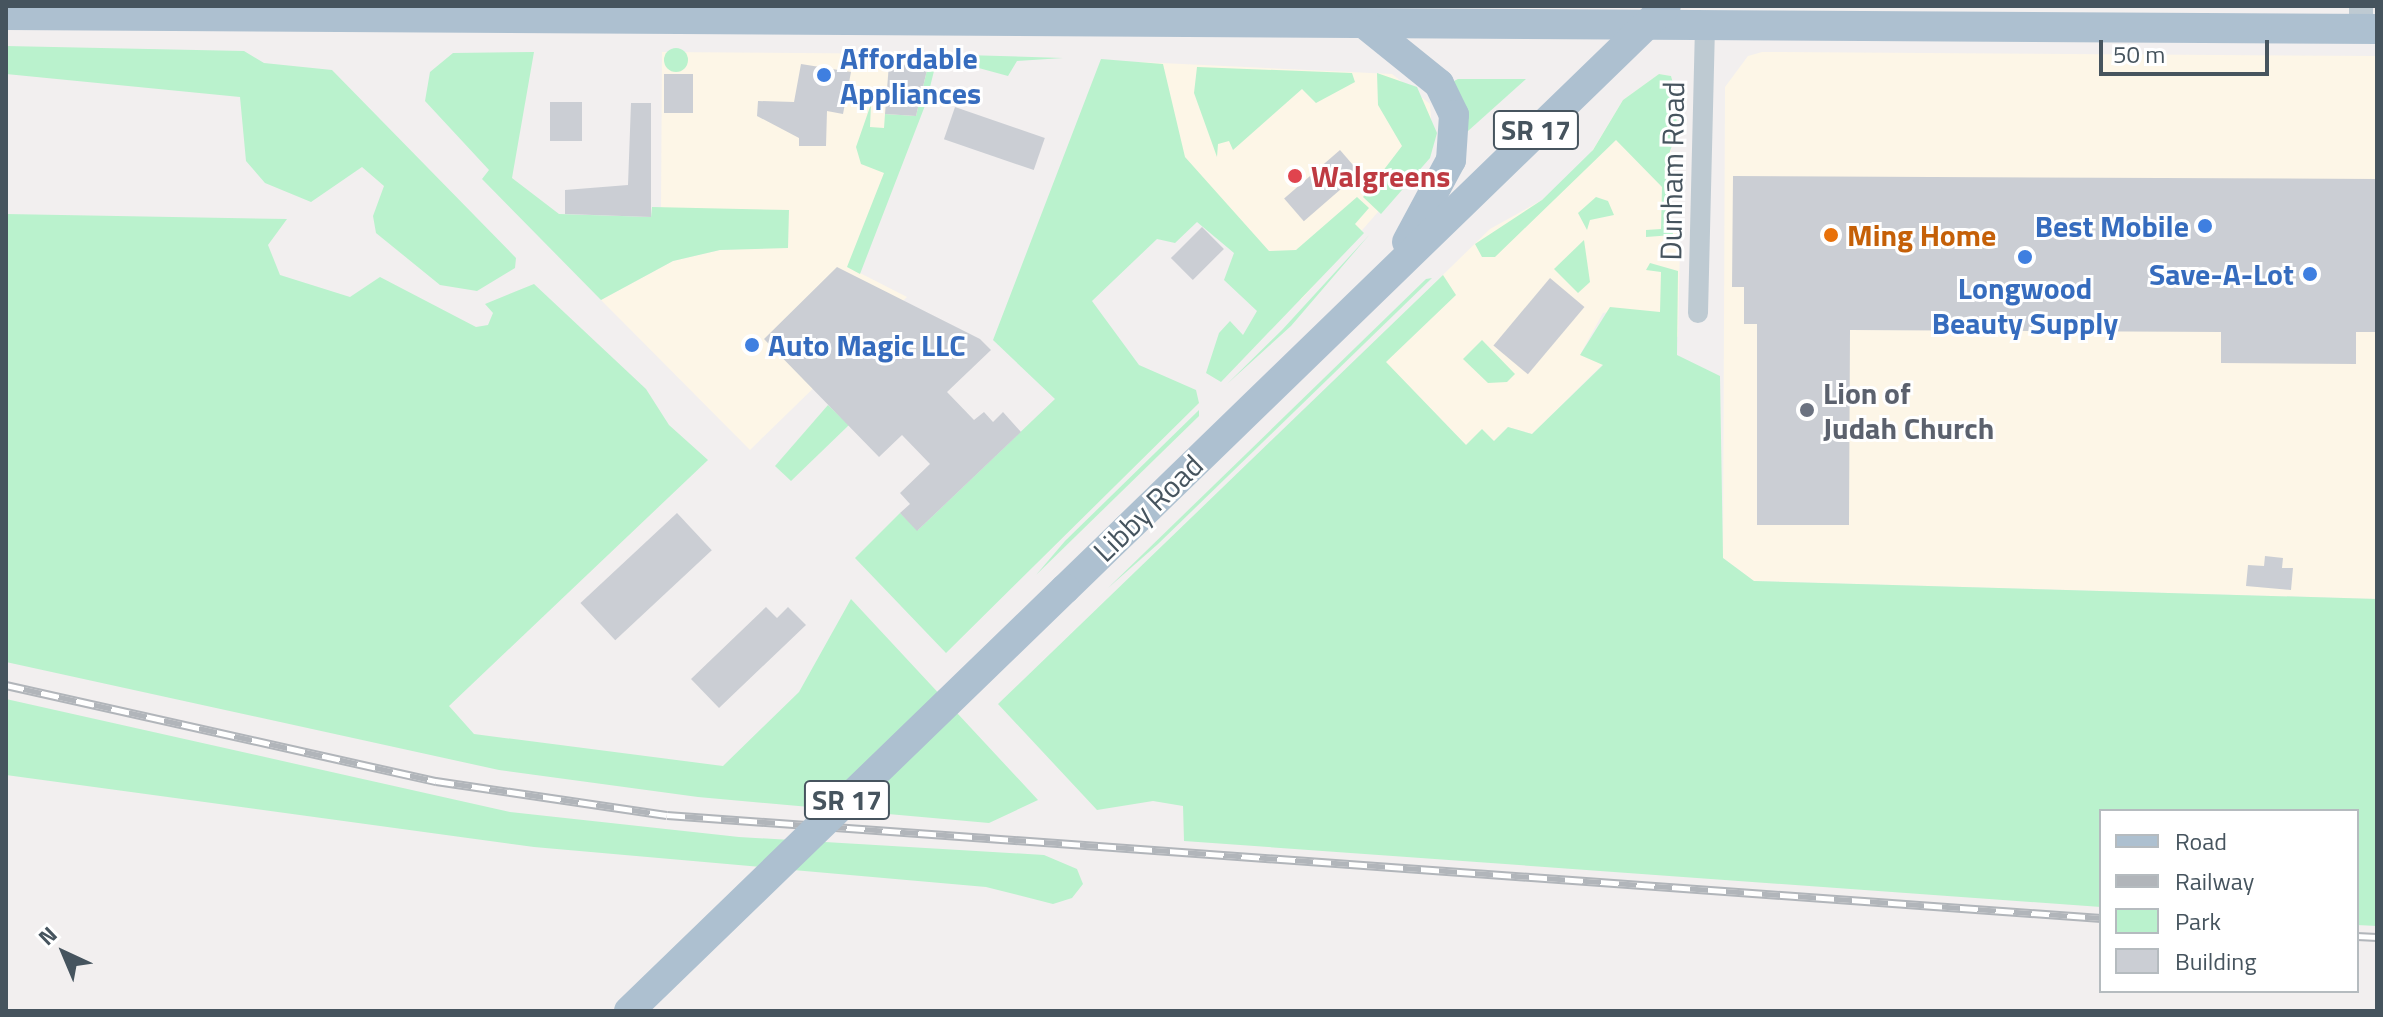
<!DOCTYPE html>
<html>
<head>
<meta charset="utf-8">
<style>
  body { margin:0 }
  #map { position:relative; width:2383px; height:1017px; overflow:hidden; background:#f2efef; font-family:"Titillium Web",sans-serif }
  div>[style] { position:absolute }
  .commercial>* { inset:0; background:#fdf6e7 }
  .green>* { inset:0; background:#baf2cd }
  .round { border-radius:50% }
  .building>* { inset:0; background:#cbced4; transform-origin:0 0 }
  .minor>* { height:20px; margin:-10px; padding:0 10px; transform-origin:10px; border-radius:10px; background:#becad2 }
  .tertiary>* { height:24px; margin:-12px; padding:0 12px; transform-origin:12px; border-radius:12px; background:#becad2 }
  .primary>* { height:30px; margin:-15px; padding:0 15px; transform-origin:15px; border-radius:15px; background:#adc0d0 }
  .rail>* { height:9px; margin-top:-4.5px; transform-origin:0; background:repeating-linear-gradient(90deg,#fff 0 18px,#b1b5ba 0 36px); box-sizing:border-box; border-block:2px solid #b1b5ba }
  .primary-bridge>* { height:30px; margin:-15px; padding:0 15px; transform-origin:15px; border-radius:15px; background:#adc0d0 }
  .dots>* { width:22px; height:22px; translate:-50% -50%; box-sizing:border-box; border:4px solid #fff; border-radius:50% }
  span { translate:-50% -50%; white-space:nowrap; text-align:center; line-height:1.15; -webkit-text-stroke:6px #fff; paint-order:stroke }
  .shield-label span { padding:2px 6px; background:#fff; border:2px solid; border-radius:6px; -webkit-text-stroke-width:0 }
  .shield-label { font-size:28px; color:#46545e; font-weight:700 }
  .shop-label { font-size:30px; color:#366cbe; font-weight:700 }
  .left { translate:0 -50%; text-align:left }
  .right { translate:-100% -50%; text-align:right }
  .street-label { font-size:30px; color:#46545e }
  .health-label { font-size:30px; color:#be3a42; font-weight:700 }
  .food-label { font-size:30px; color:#c56008; font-weight:700 }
  .worship-label { font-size:30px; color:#5b616d; font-weight:700 }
  .frame { position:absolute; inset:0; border:8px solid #46545e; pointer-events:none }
  .legend { position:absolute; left:2099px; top:809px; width:260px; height:184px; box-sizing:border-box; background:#fff; border:2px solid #b5bbbf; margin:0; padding:10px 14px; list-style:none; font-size:24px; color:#46545e }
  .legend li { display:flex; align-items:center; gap:16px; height:40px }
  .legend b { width:40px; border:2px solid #b5bbbf }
  .north { position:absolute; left:24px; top:913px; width:80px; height:80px; -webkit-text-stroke:6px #fff; paint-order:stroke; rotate:316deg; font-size:22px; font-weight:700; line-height:32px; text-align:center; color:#46545e }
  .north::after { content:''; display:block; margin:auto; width:28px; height:36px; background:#46545e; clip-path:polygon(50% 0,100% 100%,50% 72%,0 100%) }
  .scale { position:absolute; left:2099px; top:40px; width:170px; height:36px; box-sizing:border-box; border:4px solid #46545e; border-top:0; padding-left:10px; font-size:24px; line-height:28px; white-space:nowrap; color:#46545e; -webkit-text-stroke:6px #fff; paint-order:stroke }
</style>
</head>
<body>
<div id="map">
  <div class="commercial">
    <div style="clip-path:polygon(662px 52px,939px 54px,860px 273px,907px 297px,750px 450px,601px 300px,673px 261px,720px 250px,788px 247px,661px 207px)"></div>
    <div style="clip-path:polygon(1762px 52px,2377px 56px,2377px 599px,1754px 581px,1723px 558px,1725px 87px,1748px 56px)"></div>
    <div style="clip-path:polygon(1140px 62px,1392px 74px,1430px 104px,1433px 149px,1301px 300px,1147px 148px)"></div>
    <div style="clip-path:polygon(1659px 74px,1671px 76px,1675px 90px,1667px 208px,1680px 243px,1678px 337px,1620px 310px,1603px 313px,1581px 353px,1603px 364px,1532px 434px,1508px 427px,1494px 441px,1466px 445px,1370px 346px,1490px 229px,1542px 200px,1589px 156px,1623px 100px)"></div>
  </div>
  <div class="green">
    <div style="clip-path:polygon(6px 46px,244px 51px,264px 63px,332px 70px,516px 258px,515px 268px,477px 291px,440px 285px,376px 233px,373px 216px,384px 186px,362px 167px,311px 202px,265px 183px,246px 161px,240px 97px,6px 74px)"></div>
    <div class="round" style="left:664px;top:48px;width:24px;height:24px"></div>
    <div style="clip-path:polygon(534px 52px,512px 178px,559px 214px,651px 217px,652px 207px,789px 210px,788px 248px,720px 250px,673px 261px,601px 300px,482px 179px,489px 170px,425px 101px,430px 72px,453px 53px)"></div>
    <div style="clip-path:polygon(965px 55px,1063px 58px,1017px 61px,1008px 76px,975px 67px)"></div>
    <div style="clip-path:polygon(1101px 59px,1163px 64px,1185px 157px,1269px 251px,1296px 250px,1357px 197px,1369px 208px,1355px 224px,1364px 233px,1221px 382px,1206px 373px,1219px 333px,1230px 321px,1243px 335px,1257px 311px,1224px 280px,1234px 253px,1197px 222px,1175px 243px,1157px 239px,1092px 301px,1139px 365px,1196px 390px,1199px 403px,946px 653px,855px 558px,900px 513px,918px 530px,1055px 399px,993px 340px)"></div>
    <div style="clip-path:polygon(928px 66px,935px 67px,926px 103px,860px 274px,847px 267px,884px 173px,861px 164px,856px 147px,871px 104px,870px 127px,884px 128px,885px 114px,916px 116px)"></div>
    <div style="clip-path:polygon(1197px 67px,1352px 73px,1355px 82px,1316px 103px,1302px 89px,1233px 150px,1229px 141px,1218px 144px,1217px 157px,1194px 93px)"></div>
    <div style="clip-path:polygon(1377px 73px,1417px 87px,1437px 133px,1430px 158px,1381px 214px,1363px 197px,1402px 146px,1378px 105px)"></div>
    <div style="clip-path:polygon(1659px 74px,1671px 76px,1675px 90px,1677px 131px,1667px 160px,1673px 235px,1646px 237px,1646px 230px,1661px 229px,1662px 187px,1616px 140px,1495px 257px,1482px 257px,1475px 244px,1542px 200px,1593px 150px,1623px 100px)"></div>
    <div style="clip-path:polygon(1458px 79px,1526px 79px,1468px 131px,1452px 82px)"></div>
    <div style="clip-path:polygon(1596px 197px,1608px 201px,1614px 215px,1590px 220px,1587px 230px,1578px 213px)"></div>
    <div style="clip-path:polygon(6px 214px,287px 219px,268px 245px,280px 275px,350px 297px,380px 277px,476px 327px,488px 325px,493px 313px,485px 304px,534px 284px,646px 389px,669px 425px,708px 460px,449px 706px,474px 734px,723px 766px,799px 692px,851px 599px,1038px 800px,989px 823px,698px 797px,499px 770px,6px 662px)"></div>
    <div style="clip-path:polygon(1370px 234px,1291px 326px,1227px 384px,1282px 330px)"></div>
    <div style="clip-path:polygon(1584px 240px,1590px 282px,1578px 293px,1554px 269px)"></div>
    <div style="clip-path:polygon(1650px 263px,1678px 271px,1677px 355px,1720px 376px,1723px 558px,1754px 581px,2377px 599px,2377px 926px,2357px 925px,2357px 811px,2101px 811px,2101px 907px,1184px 841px,1183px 806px,1153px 801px,1097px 810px,998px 704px,1443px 275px,1456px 295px,1386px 362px,1466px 445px,1482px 429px,1494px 441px,1508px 427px,1532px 434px,1603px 365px,1580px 355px,1610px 307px,1660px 312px,1661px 272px,1646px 270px)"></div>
    <div style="clip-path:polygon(1432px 278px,1158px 544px,1108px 588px,1426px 279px)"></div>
    <div style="clip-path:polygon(1482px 340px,1515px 374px,1507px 382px,1488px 383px,1463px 359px)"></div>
    <div style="clip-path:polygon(828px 405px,849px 425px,791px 481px,775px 466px)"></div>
    <div style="clip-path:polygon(1199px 410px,1199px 416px,1036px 575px,1065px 541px)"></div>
    <div style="clip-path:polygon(6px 699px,510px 812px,739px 837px,1044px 855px,1077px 869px,1083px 884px,1072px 898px,1053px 904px,986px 887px,534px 847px,6px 775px)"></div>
  </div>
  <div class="building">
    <div style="clip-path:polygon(801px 64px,851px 72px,843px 114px,827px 111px,826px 146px,799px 146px,799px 138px,757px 116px,758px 101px,794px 102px)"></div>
    <div style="clip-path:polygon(889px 64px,928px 66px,916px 116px,885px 114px)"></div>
    <div style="left:664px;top:74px;width:29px;height:39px"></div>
    <div style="left:550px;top:102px;width:32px;height:39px"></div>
    <div style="clip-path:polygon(631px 103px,651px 103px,651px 217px,565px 214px,565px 190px,628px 185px)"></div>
    <div style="left:955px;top:107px;width:95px;height:34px;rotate:19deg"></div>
    <div style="left:1340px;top:150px;width:30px;height:74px;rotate:49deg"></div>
    <div style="clip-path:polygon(1733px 176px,2377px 179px,2377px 332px,2356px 332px,2356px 364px,2221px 363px,2221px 332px,1850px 330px,1849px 525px,1757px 525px,1757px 324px,1744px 324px,1744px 287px,1732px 287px)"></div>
    <div style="left:1202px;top:227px;width:31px;height:44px;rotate:45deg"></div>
    <div style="clip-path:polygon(837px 267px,980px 339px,991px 350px,947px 392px,974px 420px,984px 412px,993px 422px,1003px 412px,1021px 432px,917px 531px,900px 513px,910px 504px,900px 493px,930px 464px,902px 435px,879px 457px,764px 339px)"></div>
    <div style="left:1550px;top:278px;width:45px;height:88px;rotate:40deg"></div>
    <div style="left:677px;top:513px;width:51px;height:132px;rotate:47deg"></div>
    <div style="clip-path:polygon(2265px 556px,2283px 558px,2282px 568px,2293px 568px,2291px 590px,2246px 586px,2248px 565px,2264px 566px)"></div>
    <div style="clip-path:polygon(766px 607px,777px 618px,788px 607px,806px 625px,719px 708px,691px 679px)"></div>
  </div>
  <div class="minor">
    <div style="left:1698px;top:313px;width:282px;rotate:-88.6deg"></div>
  </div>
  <div class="tertiary">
    <div style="left:2361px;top:30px;width:24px;rotate:-90deg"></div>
  </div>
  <div class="primary">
    <div style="left:6px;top:15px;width:2371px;rotate:0.34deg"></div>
    <div style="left:1366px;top:25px;width:94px;rotate:38.9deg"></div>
    <div style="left:1439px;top:84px;width:34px;rotate:64deg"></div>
    <div style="left:1454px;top:115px;width:45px;rotate:93.8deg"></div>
    <div style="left:1451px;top:160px;width:93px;rotate:118.2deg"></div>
    <div style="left:1065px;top:589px;width:837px;rotate:-44.13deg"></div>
  </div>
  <div class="rail">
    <div style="left:6px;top:685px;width:441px;rotate:12.6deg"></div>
    <div style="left:436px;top:781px;width:233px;rotate:8.4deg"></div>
    <div style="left:667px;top:815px;width:1438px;rotate:4.11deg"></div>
    <div style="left:2357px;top:936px;width:20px;rotate:3deg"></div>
  </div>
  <div class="primary-bridge">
    <div style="left:629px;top:1011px;width:607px;rotate:-44.07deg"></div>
  </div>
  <div class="dots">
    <div style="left:824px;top:75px;background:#3f7fe0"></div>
    <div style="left:1295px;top:176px;background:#e0444e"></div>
    <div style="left:2205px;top:226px;background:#3f7fe0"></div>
    <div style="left:1831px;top:235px;background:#e8710a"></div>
    <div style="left:2025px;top:257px;background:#3f7fe0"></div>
    <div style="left:2310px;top:274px;background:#3f7fe0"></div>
    <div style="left:752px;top:345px;background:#3f7fe0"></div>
    <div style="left:1807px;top:410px;background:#6b7280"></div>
  </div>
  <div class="shield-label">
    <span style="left:1536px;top:130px">SR 17</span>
    <span style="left:847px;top:800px">SR 17</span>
  </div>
  <div class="shop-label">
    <span class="left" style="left:840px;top:75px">Affordable<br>Appliances</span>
    <span class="right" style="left:2189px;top:226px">Best Mobile</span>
    <span class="right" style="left:2294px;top:274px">Save-A-Lot</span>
    <span style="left:2025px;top:305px">Longwood<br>Beauty Supply</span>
    <span class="left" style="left:768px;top:345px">Auto Magic LLC</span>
  </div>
  <div class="street-label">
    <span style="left:1672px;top:171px;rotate:-89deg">Dunham Road</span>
    <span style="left:1148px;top:508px;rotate:-44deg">Libby Road</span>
  </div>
  <div class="health-label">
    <span class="left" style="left:1311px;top:176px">Walgreens</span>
  </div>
  <div class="food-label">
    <span class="left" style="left:1847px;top:235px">Ming Home</span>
  </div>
  <div class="worship-label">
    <span class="left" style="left:1823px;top:410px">Lion of<br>Judah Church</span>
  </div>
  <div class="frame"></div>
  <ul class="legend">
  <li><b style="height:10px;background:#adc0d0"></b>Road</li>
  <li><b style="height:10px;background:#b1b5ba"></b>Railway</li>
  <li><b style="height:22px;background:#baf2cd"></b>Park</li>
  <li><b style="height:22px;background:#cbced4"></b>Building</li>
  </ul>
  <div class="north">N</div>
  <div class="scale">50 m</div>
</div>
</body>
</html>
